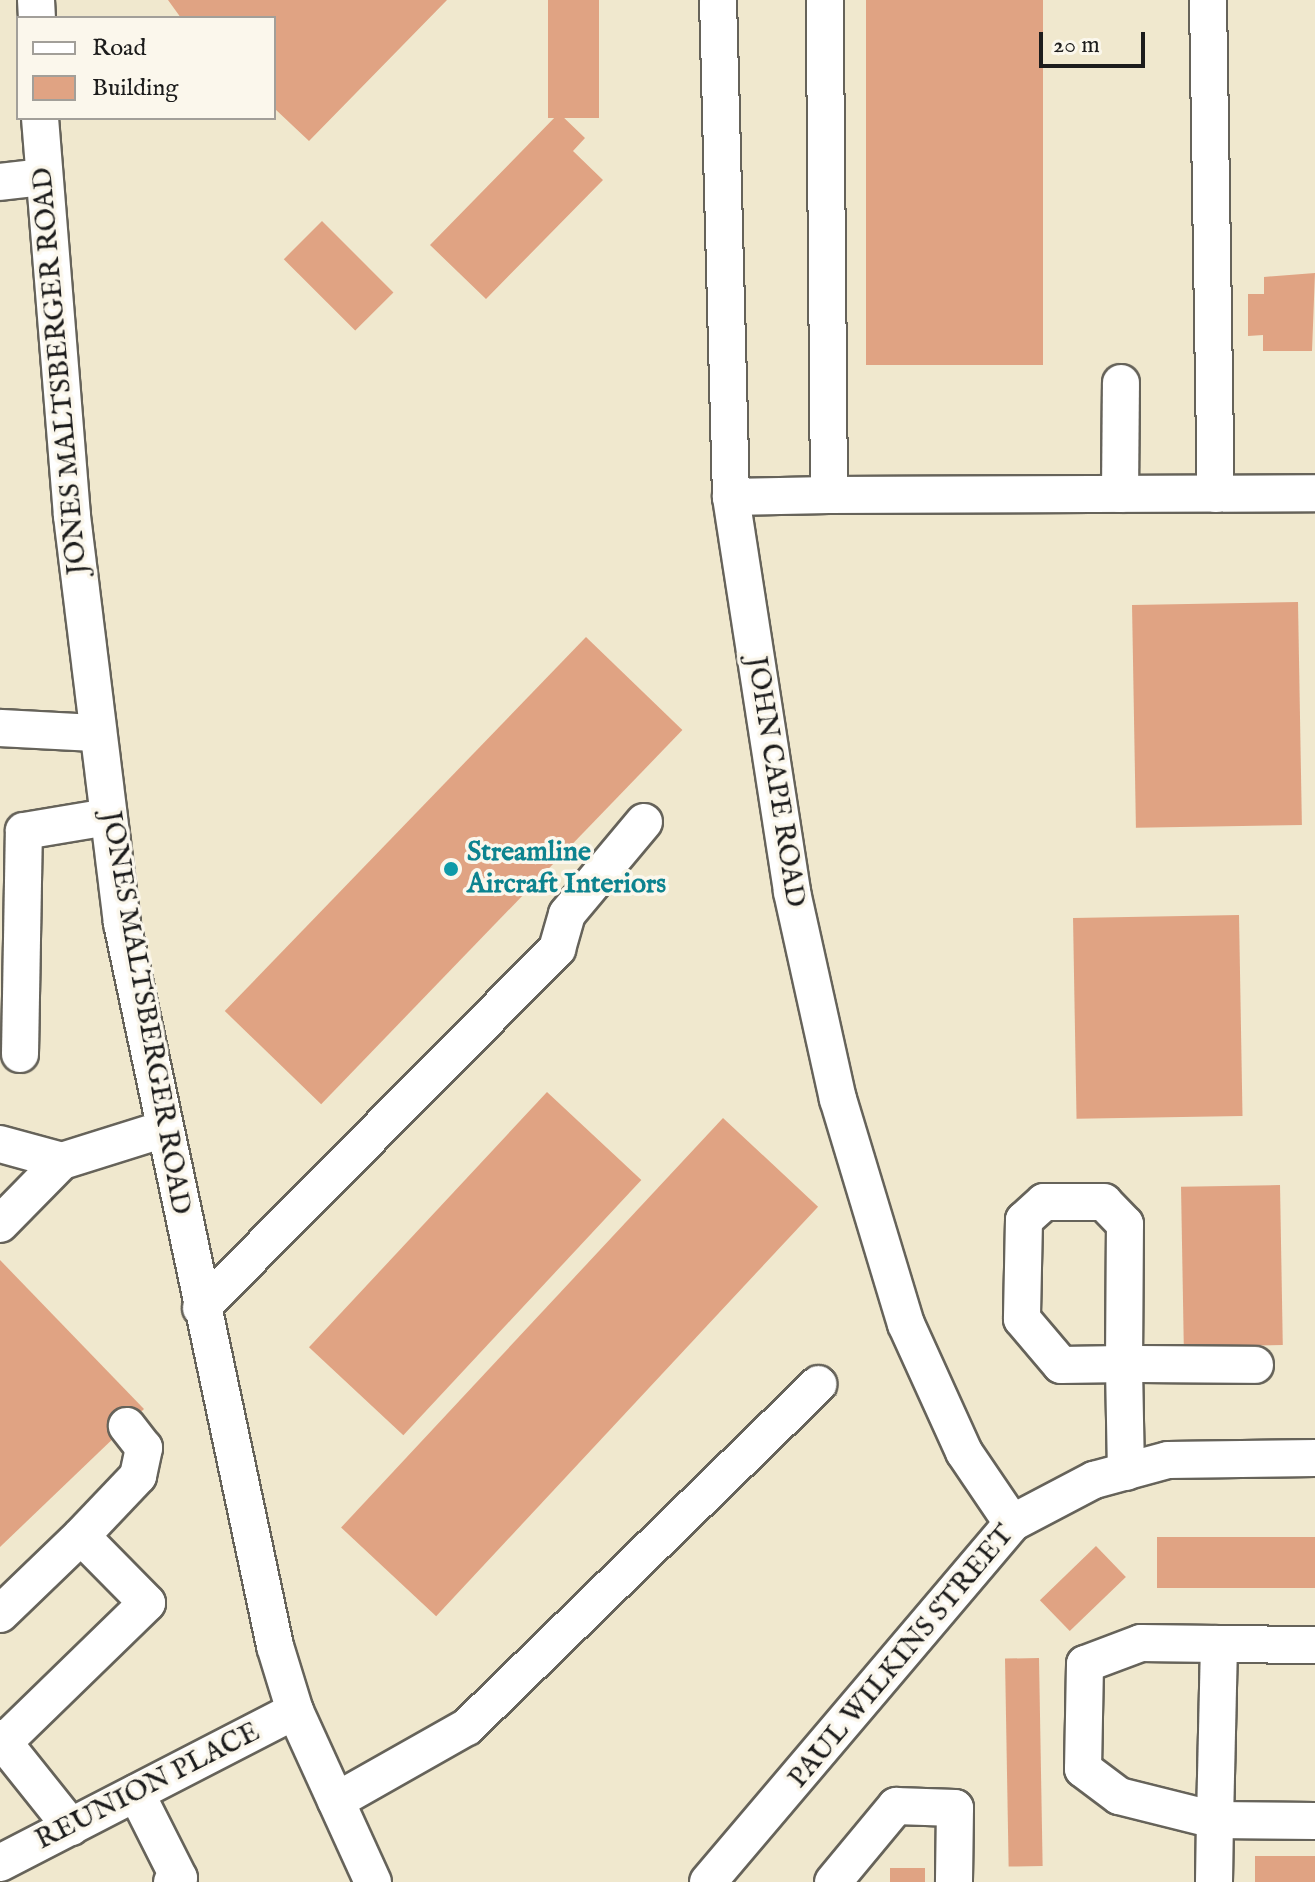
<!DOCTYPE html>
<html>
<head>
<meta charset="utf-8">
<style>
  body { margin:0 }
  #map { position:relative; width:1315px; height:1882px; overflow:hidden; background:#f0e8ce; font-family:"IM FELL English",serif }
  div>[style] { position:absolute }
  .building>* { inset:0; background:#e0a383; transform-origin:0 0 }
  .roads { filter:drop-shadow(2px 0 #66635a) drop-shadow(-2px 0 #66635a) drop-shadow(0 2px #66635a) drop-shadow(0 -2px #66635a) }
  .minor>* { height:36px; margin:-18px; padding:0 18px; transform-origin:18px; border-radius:18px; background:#fff }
  .dots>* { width:22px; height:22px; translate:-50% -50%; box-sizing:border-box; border:4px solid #fbf7ec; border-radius:50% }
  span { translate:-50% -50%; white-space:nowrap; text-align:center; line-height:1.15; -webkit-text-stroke:7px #fbf7ec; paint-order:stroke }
  .street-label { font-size:28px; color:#1c1c1c }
  .culture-label { font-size:28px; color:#0d838f; font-weight:700 }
  .left { translate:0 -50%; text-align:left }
  .legend { position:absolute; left:16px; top:16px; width:260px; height:104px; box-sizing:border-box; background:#fbf7ec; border:2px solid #a29f99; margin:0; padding:10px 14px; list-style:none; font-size:24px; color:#1c1c1c }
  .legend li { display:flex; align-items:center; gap:16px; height:40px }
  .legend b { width:40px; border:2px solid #a29f99 }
  .scale { position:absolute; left:1039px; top:32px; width:106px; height:36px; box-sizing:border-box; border:4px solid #1c1c1c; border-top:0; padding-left:10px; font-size:24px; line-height:28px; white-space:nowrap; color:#1c1c1c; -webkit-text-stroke:6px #fbf7ec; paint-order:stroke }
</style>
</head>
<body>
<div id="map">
  <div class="building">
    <div style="clip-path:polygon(168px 0,447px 0,309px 141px,274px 108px,274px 18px,181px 18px)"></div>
    <div style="left:548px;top:0;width:51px;height:118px"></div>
    <div style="left:866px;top:0;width:177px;height:365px"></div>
    <div style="clip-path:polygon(559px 113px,585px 138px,573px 151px,603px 180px,486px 299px,430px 245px)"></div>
    <div style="left:322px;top:221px;width:101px;height:54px;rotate:45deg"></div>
    <div style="clip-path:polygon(1315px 273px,1312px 351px,1263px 351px,1263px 335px,1248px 336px,1248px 294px,1264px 294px,1264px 277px)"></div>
    <div style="left:1298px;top:602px;width:223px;height:166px;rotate:89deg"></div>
    <div style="left:586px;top:637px;width:134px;height:520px;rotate:44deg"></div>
    <div style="left:1239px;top:915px;width:201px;height:166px;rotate:89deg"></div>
    <div style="left:547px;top:1092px;width:129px;height:349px;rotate:43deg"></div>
    <div style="left:723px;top:1118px;width:130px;height:560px;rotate:43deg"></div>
    <div style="left:1280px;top:1185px;width:160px;height:99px;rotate:89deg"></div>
    <div style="clip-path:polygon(0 1260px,144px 1409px,0 1547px)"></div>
    <div style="left:1315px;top:1537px;width:51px;height:158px;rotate:90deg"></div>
    <div style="left:1096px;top:1546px;width:43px;height:78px;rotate:46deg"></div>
    <div style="left:1039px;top:1658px;width:208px;height:34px;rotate:89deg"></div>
    <div style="left:1315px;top:1856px;width:26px;height:60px;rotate:90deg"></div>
    <div style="left:890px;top:1868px;width:35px;height:14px"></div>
  </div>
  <div class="roads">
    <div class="minor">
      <div style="left:36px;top:0;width:18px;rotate:87deg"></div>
      <div style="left:718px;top:0;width:497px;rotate:88.5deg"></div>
      <div style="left:731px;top:497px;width:400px;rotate:81.2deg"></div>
      <div style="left:792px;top:892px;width:212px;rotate:77.5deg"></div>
      <div style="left:838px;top:1099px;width:235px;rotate:73.2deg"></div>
      <div style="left:906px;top:1324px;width:141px;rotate:65.6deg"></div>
      <div style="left:964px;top:1452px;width:86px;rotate:55.9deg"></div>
      <div style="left:1208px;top:0;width:494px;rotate:89.1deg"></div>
      <div style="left:40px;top:118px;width:399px;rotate:85.4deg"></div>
      <div style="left:72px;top:516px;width:410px;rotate:83deg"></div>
      <div style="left:122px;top:923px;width:739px;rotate:78.05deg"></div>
      <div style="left:275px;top:1646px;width:68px;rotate:72.9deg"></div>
      <div style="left:295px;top:1711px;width:188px;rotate:65.5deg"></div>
      <div style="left:0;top:182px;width:44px;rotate:-6.5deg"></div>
      <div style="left:1120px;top:494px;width:111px;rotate:-89.5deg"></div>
      <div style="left:829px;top:495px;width:486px;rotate:-0.2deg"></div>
      <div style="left:731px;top:497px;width:98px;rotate:-1.2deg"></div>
      <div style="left:829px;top:495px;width:495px;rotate:-90.5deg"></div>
      <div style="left:0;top:728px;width:96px;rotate:3deg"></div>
      <div style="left:20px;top:1054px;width:223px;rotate:-89deg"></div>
      <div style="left:24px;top:831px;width:85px;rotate:-9.5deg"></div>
      <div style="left:0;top:1144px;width:64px;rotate:15.3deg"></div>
      <div style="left:0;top:1224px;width:88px;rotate:-45.5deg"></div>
      <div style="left:62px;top:1161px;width:107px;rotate:-17.4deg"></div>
      <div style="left:201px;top:1308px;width:506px;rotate:-45.24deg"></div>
      <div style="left:557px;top:949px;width:36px;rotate:-74deg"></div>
      <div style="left:567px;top:914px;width:120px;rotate:-50.1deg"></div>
      <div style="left:1126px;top:1472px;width:108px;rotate:-91.1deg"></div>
      <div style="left:1124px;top:1364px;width:140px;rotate:-89.6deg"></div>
      <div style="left:1125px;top:1224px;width:30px;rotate:-134deg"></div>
      <div style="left:1104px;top:1202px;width:60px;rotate:180deg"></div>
      <div style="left:1044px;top:1202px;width:27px;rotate:138deg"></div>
      <div style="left:1024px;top:1220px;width:99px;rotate:91.2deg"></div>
      <div style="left:1022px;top:1319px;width:60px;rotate:49.7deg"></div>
      <div style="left:1061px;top:1365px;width:63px;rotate:-0.9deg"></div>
      <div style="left:1124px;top:1364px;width:131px;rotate:0.4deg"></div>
      <div style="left:81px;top:1536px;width:83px;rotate:-46.5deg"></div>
      <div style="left:138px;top:1476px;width:29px;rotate:-78deg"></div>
      <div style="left:144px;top:1448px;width:28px;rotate:-128deg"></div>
      <div style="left:0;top:1614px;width:112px;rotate:-43.9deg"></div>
      <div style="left:81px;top:1536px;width:94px;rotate:45.4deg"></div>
      <div style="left:147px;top:1603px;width:199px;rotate:135.8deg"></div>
      <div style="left:1219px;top:1644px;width:176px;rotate:91.3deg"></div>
      <div style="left:1215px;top:1820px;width:99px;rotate:-166deg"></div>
      <div style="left:1119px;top:1796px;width:45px;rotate:-143.1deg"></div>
      <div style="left:1083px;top:1769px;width:105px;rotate:-88.9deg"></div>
      <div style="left:1085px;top:1664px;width:60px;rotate:-20.6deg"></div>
      <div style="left:1141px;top:1643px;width:78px;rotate:0.7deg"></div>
      <div style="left:1219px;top:1644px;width:96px;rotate:0.6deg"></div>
      <div style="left:0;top:1738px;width:114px;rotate:51.4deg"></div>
      <div style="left:136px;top:1793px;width:95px;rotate:63.2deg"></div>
      <div style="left:179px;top:1878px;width:8px;rotate:150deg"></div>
      <div style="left:336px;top:1801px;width:150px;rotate:-29.5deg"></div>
      <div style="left:467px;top:1727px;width:491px;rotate:-44.3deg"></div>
      <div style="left:0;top:1863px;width:332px;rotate:-27.3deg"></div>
      <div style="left:708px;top:1882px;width:470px;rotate:-49.7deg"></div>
      <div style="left:1012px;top:1523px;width:93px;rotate:-27.7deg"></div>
      <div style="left:1094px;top:1480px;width:77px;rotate:-15.1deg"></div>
      <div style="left:1168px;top:1460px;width:147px;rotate:-0.8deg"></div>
      <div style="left:833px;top:1882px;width:99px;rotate:-50.3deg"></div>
      <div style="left:896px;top:1806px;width:59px;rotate:1.9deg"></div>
      <div style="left:955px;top:1808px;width:74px;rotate:90.8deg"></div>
      <div style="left:1214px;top:1882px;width:62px;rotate:-89.1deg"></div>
      <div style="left:1215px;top:1820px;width:100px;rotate:0.6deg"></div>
    </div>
  </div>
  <div class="dots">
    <div style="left:451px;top:869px;background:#0f9aa8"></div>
  </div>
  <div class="street-label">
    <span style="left:61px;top:371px;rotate:-95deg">JONES MALTSBERGER ROAD</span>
    <span style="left:775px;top:782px;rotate:81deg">JOHN CAPE ROAD</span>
    <span style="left:145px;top:1013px;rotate:80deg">JONES MALTSBERGER ROAD</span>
    <span style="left:902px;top:1657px;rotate:-50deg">PAUL WILKINS STREET</span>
    <span style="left:148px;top:1787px;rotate:-27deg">REUNION PLACE</span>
  </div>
  <div class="culture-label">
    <span class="left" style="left:467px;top:869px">Streamline<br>Aircraft Interiors</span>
  </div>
  <ul class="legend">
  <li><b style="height:10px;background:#fff"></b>Road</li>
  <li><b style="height:22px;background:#e0a383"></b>Building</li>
  </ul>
  <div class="scale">20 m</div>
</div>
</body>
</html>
